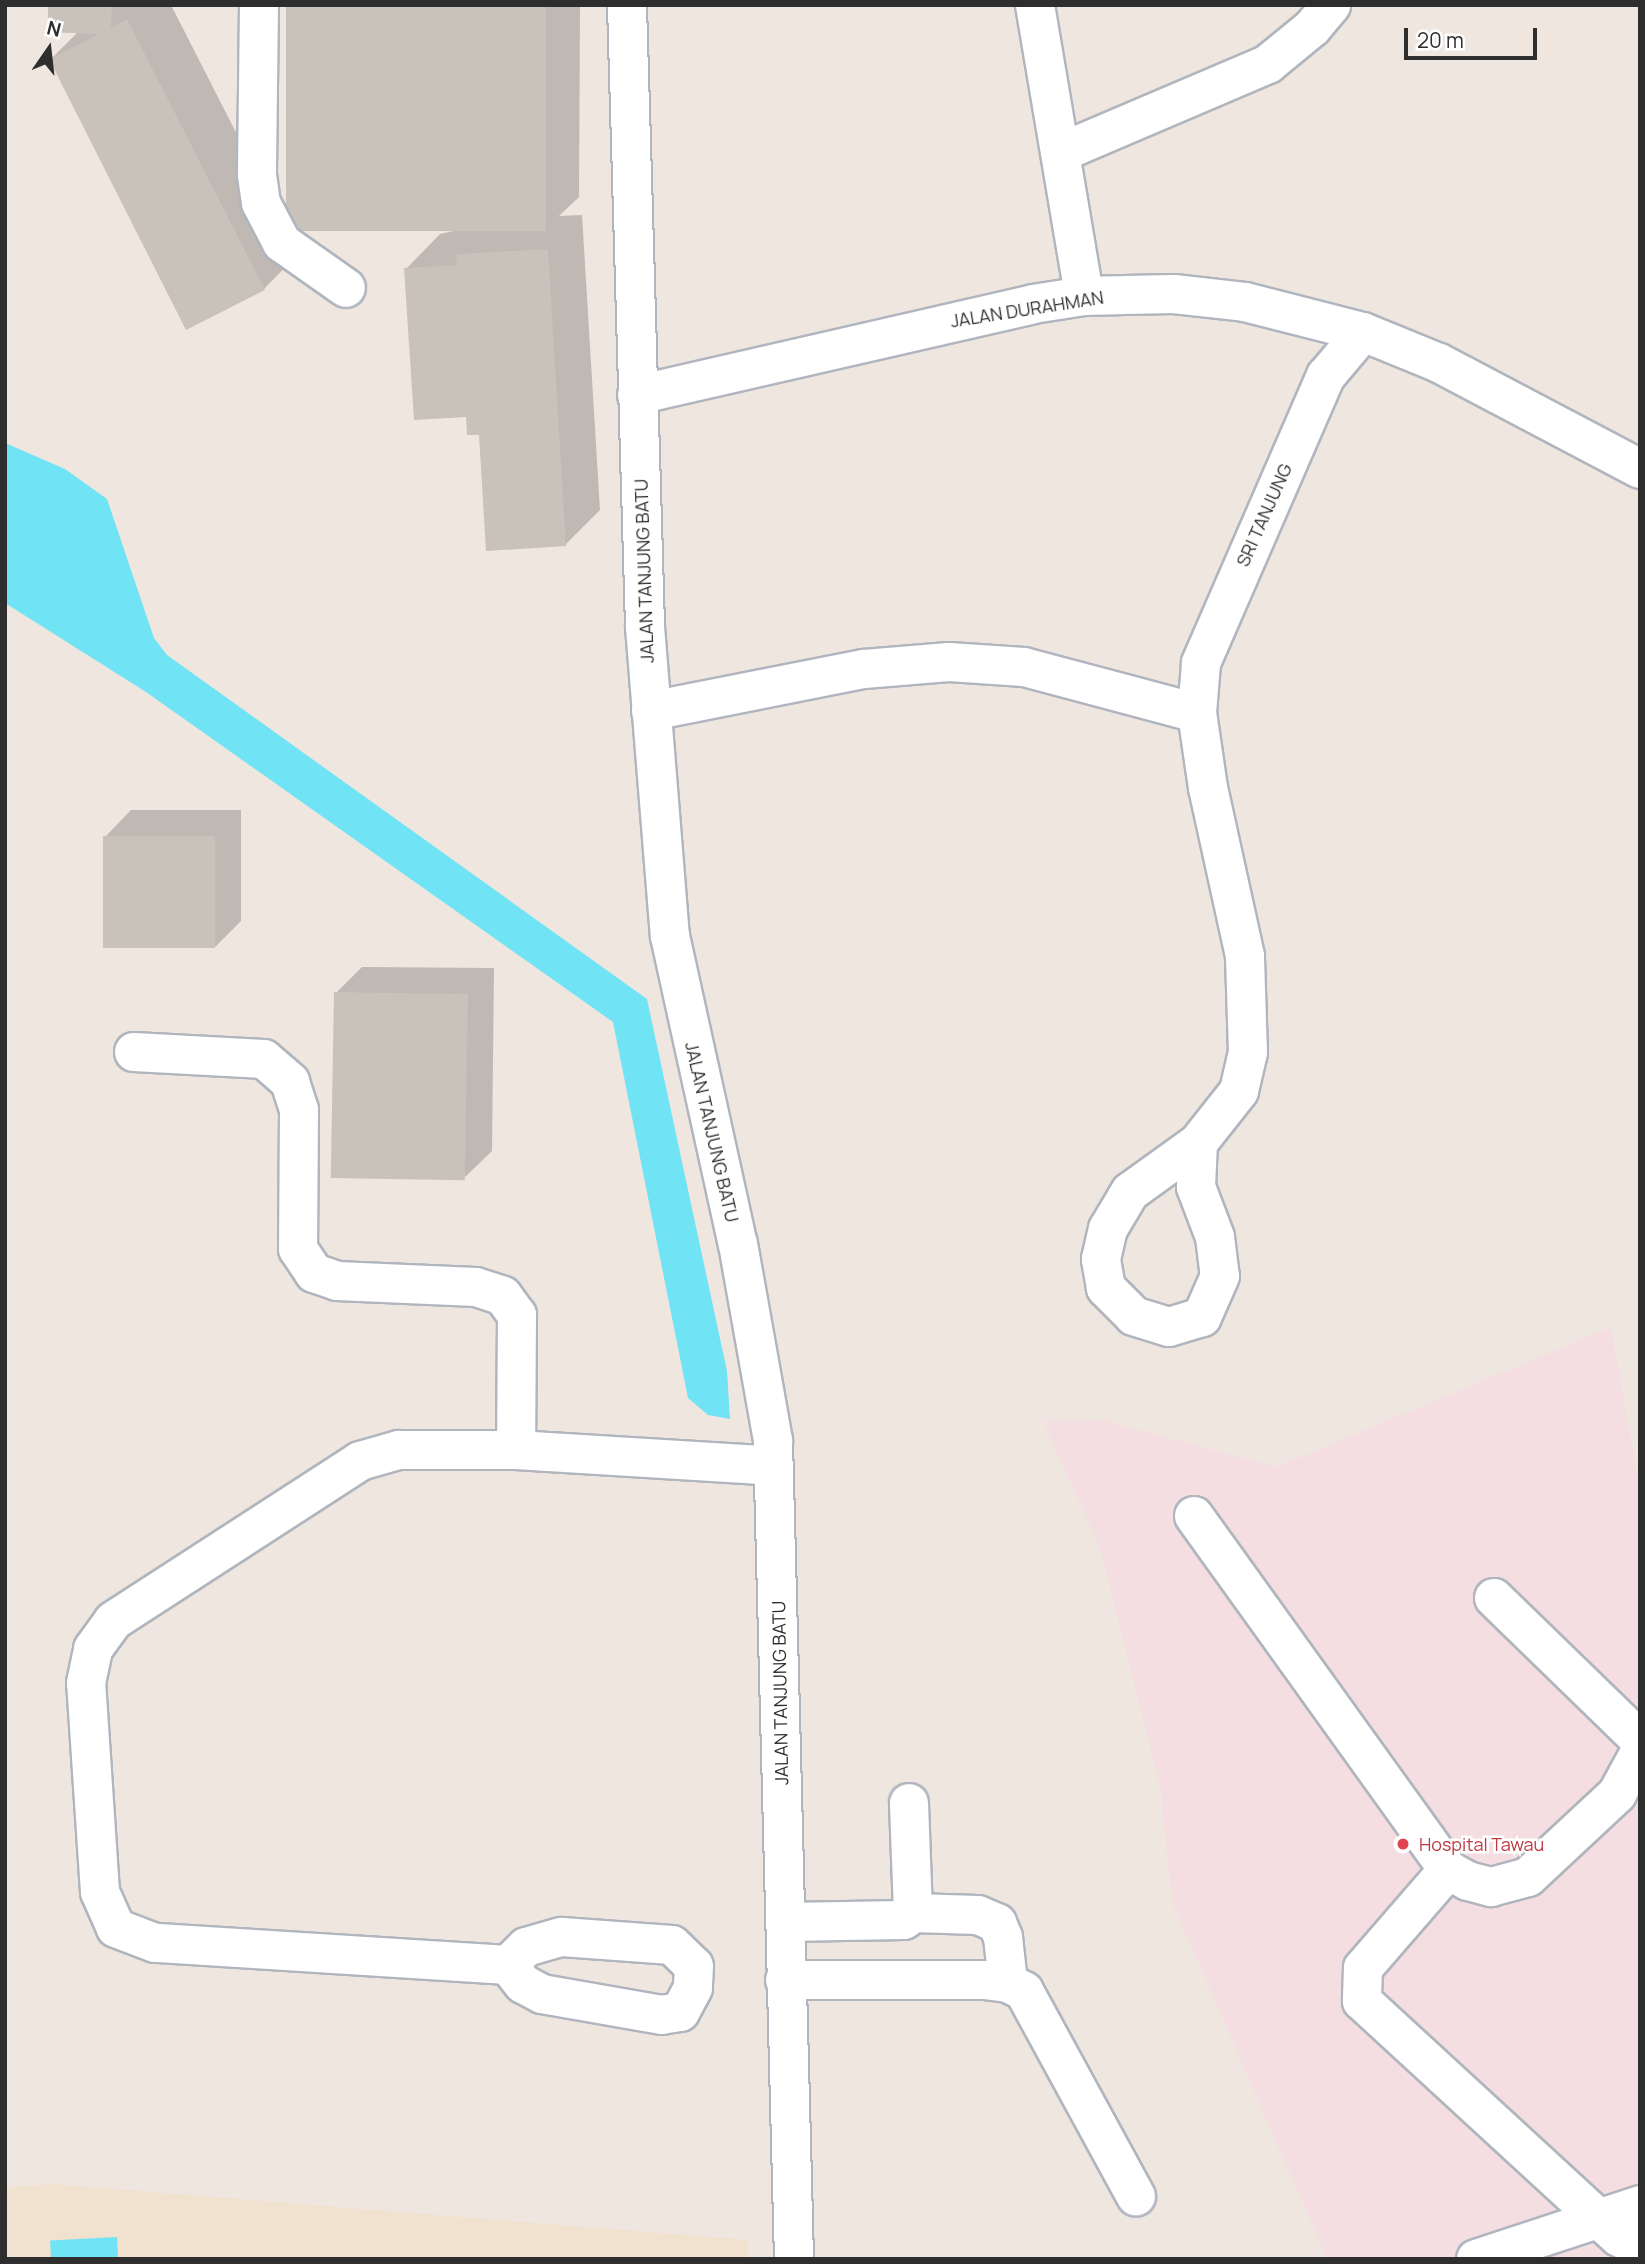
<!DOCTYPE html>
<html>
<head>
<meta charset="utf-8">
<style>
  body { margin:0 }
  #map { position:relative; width:1645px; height:2264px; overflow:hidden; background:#efe6e0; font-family:Manrope,sans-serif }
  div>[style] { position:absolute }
  .education>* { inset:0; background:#f1e1cf }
  .medical>* { inset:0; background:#f5dee2 }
  .water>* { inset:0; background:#70e4f4; transform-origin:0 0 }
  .shadow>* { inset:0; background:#0003 }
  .building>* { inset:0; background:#c8c2bb; transform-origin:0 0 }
  .roads { filter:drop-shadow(2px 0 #b0b5be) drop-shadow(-2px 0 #b0b5be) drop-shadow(0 2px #b0b5be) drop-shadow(0 -2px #b0b5be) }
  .minor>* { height:38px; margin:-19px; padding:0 19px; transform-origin:19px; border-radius:19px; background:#fff }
  .dots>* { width:19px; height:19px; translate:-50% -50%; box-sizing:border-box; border:4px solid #fff; border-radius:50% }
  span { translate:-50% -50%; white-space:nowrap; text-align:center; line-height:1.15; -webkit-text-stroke:5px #fff; paint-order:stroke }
  .street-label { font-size:18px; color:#2e2e2e }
  .health-label { font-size:18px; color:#be3a42 }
  .left { translate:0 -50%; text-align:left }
  .frame { position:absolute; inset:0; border:7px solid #2e2e2e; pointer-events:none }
  .north { position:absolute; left:14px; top:14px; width:70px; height:70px; -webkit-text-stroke:5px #fff; paint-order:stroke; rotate:14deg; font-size:19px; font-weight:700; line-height:28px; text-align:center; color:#2e2e2e }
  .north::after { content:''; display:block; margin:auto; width:24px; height:32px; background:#2e2e2e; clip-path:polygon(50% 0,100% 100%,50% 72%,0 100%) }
  .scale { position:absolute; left:1404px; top:28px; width:133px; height:32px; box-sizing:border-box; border:4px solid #2e2e2e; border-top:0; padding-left:9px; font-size:21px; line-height:24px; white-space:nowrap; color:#2e2e2e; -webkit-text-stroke:5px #fff; paint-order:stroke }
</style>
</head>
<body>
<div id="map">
  <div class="education">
    <div style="clip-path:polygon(52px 2184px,747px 2240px,748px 2259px,5px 2259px,5px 2188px)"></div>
  </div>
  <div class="medical">
    <div style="clip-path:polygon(1611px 1327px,1640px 1488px,1640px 2259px,1327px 2259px,1172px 1902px,1160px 1785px,1099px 1545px,1043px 1422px,1102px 1420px,1277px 1467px)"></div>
  </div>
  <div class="water">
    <div style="clip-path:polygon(5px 443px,65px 469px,107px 499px,154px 638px,167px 655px,647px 999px,727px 1371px,730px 1419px,708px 1415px,688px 1398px,613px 1022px,146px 692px,5px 603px)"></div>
    <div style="left:117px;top:2237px;width:22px;height:67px;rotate:87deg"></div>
  </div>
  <div class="shadow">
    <div style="clip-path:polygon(50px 5px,171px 5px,298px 254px,264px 289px,51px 59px,79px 31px)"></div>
    <div style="clip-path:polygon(288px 5px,580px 5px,579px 197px,559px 216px,582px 215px,600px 510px,565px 545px,481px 433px,406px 269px,440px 234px,458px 230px)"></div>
    <div style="clip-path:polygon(131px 810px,241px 810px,241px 921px,215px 947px,105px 837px)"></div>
    <div style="clip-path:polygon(362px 967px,494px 968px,492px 1151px,465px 1177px,336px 993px)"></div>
  </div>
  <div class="building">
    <div style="clip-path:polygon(48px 5px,112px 5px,111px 28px,127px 19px,265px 290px,186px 330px,49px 59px,99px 34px,48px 32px)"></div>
    <div style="left:286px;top:5px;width:260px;height:226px"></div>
    <div style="clip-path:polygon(548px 249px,566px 546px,486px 551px,479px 435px,467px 435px,466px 417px,414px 420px,404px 268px,457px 265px,456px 254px)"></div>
    <div style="left:103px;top:836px;width:112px;height:112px"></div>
    <div style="left:334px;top:992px;width:134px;height:186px;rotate:1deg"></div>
  </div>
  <div class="roads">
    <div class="minor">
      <div style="left:259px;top:5px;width:170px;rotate:90.7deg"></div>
      <div style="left:257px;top:175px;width:28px;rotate:82deg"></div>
      <div style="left:261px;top:203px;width:45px;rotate:62.3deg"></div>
      <div style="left:282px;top:243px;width:78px;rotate:35.1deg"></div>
      <div style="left:627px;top:5px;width:622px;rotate:88.34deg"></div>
      <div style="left:645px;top:627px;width:310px;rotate:85.4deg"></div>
      <div style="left:670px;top:936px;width:315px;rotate:77.6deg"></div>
      <div style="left:738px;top:1244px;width:200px;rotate:79.9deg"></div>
      <div style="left:773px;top:1441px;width:818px;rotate:88.53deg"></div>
      <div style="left:1035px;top:5px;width:295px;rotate:80.4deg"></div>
      <div style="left:1062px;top:152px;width:224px;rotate:-23.1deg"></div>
      <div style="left:1268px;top:64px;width:57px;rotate:-39.3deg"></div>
      <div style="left:1312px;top:28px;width:30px;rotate:-50deg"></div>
      <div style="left:637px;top:395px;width:406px;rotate:-12.9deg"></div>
      <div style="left:1033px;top:304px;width:52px;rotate:-8.9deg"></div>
      <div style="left:1084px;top:296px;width:90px;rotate:-1.3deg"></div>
      <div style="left:1174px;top:294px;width:71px;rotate:6.4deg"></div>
      <div style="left:1245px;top:302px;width:122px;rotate:14.3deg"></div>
      <div style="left:1363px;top:332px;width:82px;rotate:22.2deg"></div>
      <div style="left:1439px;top:363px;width:227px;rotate:27.8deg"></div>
      <div style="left:651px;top:711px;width:217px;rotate:-11.2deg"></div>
      <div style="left:864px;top:669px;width:85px;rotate:-4.7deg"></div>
      <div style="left:949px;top:662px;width:75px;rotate:3.8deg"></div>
      <div style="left:1024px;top:667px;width:179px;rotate:14.9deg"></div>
      <div style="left:134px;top:1052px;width:130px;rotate:3.1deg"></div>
      <div style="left:264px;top:1059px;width:35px;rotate:41deg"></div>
      <div style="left:290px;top:1082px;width:29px;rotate:72deg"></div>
      <div style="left:299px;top:1110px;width:139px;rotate:90.4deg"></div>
      <div style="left:298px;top:1249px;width:29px;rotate:56deg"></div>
      <div style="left:314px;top:1273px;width:24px;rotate:19deg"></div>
      <div style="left:337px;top:1281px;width:139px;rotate:2.5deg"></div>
      <div style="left:476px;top:1287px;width:28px;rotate:18deg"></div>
      <div style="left:503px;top:1296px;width:24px;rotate:54deg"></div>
      <div style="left:517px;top:1315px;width:135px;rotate:90.4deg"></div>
      <div style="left:1198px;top:1143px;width:44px;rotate:92.6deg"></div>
      <div style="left:1196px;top:1187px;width:53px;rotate:69.2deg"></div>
      <div style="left:1215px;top:1237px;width:39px;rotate:83deg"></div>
      <div style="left:1220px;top:1276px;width:45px;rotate:113.7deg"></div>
      <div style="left:1202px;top:1317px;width:34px;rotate:163deg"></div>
      <div style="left:1169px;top:1327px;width:37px;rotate:-163deg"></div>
      <div style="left:1134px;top:1316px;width:40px;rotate:-135deg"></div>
      <div style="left:1106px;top:1288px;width:29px;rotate:-100deg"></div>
      <div style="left:1101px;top:1259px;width:31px;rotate:-77deg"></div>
      <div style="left:1108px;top:1229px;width:43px;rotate:-59.3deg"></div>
      <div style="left:1130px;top:1192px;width:84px;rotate:-35.8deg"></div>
      <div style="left:1198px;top:1143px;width:66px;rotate:-51.7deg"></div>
      <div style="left:1239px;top:1091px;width:39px;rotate:-77deg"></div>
      <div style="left:1248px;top:1053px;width:97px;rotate:-91.8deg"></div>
      <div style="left:1245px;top:956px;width:172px;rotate:-102.4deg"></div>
      <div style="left:1208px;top:788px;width:76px;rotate:-98.3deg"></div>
      <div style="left:1197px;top:713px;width:50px;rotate:-85.4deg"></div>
      <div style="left:1201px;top:663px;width:313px;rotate:-66.5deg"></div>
      <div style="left:1326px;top:376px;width:57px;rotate:-49.9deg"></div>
      <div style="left:1194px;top:1516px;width:436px;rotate:54.3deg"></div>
      <div style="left:1448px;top:1870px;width:23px;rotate:29deg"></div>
      <div style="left:1468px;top:1881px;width:24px;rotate:15deg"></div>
      <div style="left:1491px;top:1887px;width:38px;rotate:-15deg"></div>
      <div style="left:1528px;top:1877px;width:122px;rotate:-43deg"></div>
      <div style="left:1617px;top:1794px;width:48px;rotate:-61.3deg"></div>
      <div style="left:1494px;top:1598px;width:204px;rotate:44.2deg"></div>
      <div style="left:1448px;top:1870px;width:130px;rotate:130.9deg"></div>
      <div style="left:1363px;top:1968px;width:33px;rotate:92deg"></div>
      <div style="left:1362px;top:2001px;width:349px;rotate:42.6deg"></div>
      <div style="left:1619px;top:2237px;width:24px;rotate:28deg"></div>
      <div style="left:913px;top:1913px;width:65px;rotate:1.8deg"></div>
      <div style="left:978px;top:1915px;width:21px;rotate:23deg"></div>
      <div style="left:997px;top:1923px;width:15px;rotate:67deg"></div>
      <div style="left:1003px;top:1937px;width:46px;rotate:83.8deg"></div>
      <div style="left:785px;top:1922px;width:119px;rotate:-1deg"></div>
      <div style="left:904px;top:1920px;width:11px;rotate:-38deg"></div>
      <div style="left:913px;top:1913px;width:110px;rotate:-92.1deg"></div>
      <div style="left:508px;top:1965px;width:25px;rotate:-45deg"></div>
      <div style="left:526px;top:1947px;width:37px;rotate:-16deg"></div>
      <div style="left:562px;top:1937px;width:110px;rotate:4.2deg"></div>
      <div style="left:672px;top:1945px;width:30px;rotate:44deg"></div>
      <div style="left:694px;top:1966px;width:22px;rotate:93deg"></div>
      <div style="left:693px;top:1988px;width:27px;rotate:118deg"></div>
      <div style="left:680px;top:2012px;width:18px;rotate:171deg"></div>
      <div style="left:662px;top:2015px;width:122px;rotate:-170.1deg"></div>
      <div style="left:542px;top:1994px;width:21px;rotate:-152deg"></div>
      <div style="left:523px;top:1984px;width:24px;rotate:-128deg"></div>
      <div style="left:508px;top:1965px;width:354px;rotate:-176.4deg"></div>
      <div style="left:155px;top:1943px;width:42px;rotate:-159deg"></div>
      <div style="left:116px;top:1928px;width:39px;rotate:-114deg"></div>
      <div style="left:100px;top:1892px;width:209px;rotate:-93.8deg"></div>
      <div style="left:86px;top:1683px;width:35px;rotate:-78deg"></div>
      <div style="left:93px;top:1649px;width:34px;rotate:-54deg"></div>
      <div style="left:113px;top:1621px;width:294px;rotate:-32.9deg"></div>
      <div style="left:360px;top:1461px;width:41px;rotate:-15.8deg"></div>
      <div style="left:399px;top:1450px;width:117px"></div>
      <div style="left:516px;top:1450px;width:258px;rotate:3.5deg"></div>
      <div style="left:785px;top:1980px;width:199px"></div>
      <div style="left:984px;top:1980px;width:24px;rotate:7deg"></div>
      <div style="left:1008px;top:1983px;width:18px;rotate:27deg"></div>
      <div style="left:1024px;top:1991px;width:234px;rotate:61.4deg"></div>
      <div style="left:1476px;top:2259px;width:173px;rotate:-18.2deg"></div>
    </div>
  </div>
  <div class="dots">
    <div style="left:1403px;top:1844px;background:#e0444e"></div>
  </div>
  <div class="street-label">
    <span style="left:1027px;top:309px;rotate:-9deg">JALAN DURAHMAN</span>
    <span style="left:1264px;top:515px;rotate:-66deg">SRI TANJUNG</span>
    <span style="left:644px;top:571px;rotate:-92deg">JALAN TANJUNG BATU</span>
    <span style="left:712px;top:1132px;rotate:77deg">JALAN TANJUNG BATU</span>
    <span style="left:780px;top:1693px;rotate:-91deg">JALAN TANJUNG BATU</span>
  </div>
  <div class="health-label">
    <span class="left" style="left:1419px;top:1844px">Hospital Tawau</span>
  </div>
  <div class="frame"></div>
  <div class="north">N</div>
  <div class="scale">20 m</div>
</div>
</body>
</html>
